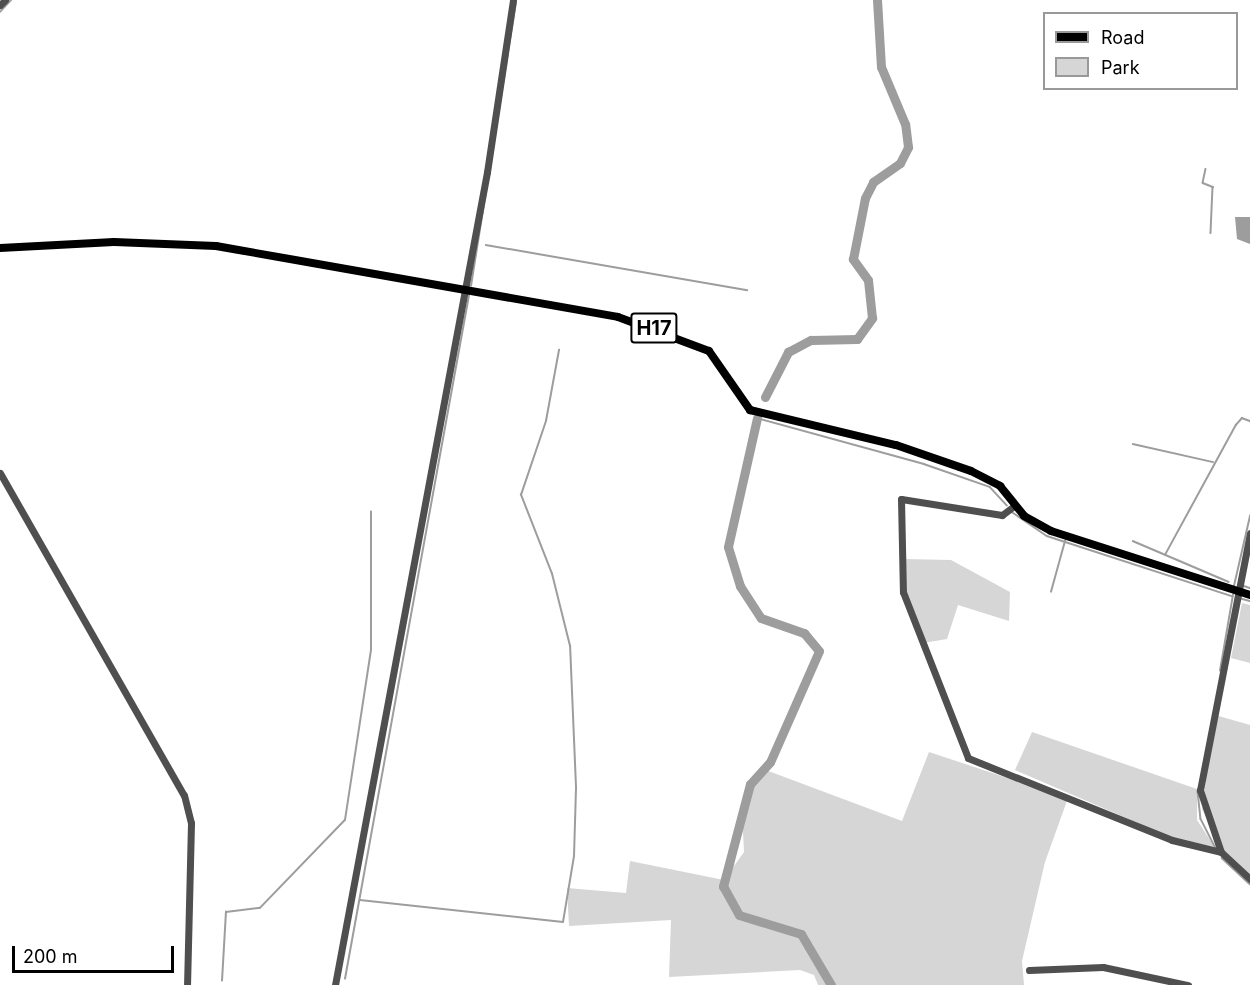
<!DOCTYPE html>
<html>
<head>
<meta charset="utf-8">
<style>
  body { margin:0 }
  #map { position:relative; width:1250px; height:985px; overflow:hidden; background:#fff; font-family:Inter,sans-serif }
  div>[style] { position:absolute }
  .green>* { inset:0; background:#d6d6d6 }
  .water>* { inset:0; background:#9d9d9d }
  .stream>* { height:1.5px; margin:-0.75px; padding:0 0.75px; transform-origin:0.75px; border-radius:0.75px; background:#9d9d9d }
  .river>* { height:9px; margin:-4.5px; padding:0 4.5px; transform-origin:4.5px; border-radius:4.5px; background:#9d9d9d }
  .minor>* { height:7px; margin:-3.5px; padding:0 3.5px; transform-origin:3.5px; border-radius:3.5px; background:#4f4f4f }
  .major>* { height:8px; margin:-4px; padding:0 4px; transform-origin:4px; border-radius:4px; background:#000 }
  span { translate:-50% -50%; white-space:nowrap; text-align:center; line-height:1.15; -webkit-text-stroke:4.5px #fff; paint-order:stroke }
  .shield-label span { padding:2px 4px; background:#fff; border:2px solid; border-radius:4px; -webkit-text-stroke-width:0 }
  .shield-label { font-size:20px; color:#000; font-weight:700 }
  .legend { position:absolute; left:1043px; top:12px; width:195px; height:78px; box-sizing:border-box; background:#fff; border:2px solid #999; margin:0; padding:8px 10px; list-style:none; font-size:18px; color:#000 }
  .legend li { display:flex; align-items:center; gap:12px; height:30px }
  .legend b { width:30px; border:2px solid #999 }
  .scale { position:absolute; left:12px; top:946px; width:162px; height:27px; box-sizing:border-box; border:3px solid #000; border-top:0; padding-left:8px; font-size:18px; line-height:21px; white-space:nowrap; color:#000; -webkit-text-stroke:4px #fff; paint-order:stroke }
</style>
</head>
<body>
<div id="map">
  <div class="green">
    <div style="clip-path:polygon(904px 559px,951px 560px,1010px 592px,1009px 621px,958px 605px,947px 639px,923px 643px,903px 592px)"></div>
    <div style="clip-path:polygon(1242px 603px,1250px 605px,1250px 663px,1231px 658px)"></div>
    <div style="clip-path:polygon(1215px 715px,1250px 725px,1250px 876px,1226px 858px,1202px 809px)"></div>
    <div style="clip-path:polygon(1032px 732px,1197px 789px,1197px 820px,1214px 846px,1203px 851px,1015px 770px)"></div>
    <div style="clip-path:polygon(929px 752px,1068px 798px,1045px 862px,1022px 961px,1024px 985px,818px 985px,814px 975px,800px 970px,669px 977px,671px 920px,569px 926px,567px 888px,626px 893px,630px 861px,724px 880px,744px 852px,742px 812px,763px 769px,902px 821px)"></div>
  </div>
  <div class="water">
    <div style="clip-path:polygon(1235px 217px,1250px 217px,1250px 244px,1237px 239px)"></div>
  </div>
  <div class="stream">
    <div style="left:0;top:12px;width:16px;rotate:-47deg"></div>
    <div style="left:1206px;top:169px;width:14px;rotate:102deg"></div>
    <div style="left:1203px;top:183px;width:11px;rotate:22deg"></div>
    <div style="left:1213px;top:187px;width:46px;rotate:92.5deg"></div>
    <div style="left:486px;top:245px;width:265px;rotate:9.8deg"></div>
    <div style="left:471px;top:286px;width:287px;rotate:-81deg"></div>
    <div style="left:757px;top:418px;width:173px;rotate:15.4deg"></div>
    <div style="left:924px;top:464px;width:70px;rotate:19.2deg"></div>
    <div style="left:990px;top:487px;width:25px;rotate:47deg"></div>
    <div style="left:1133px;top:444px;width:82px;rotate:12.7deg"></div>
    <div style="left:1012px;top:512px;width:42px;rotate:34.4deg"></div>
    <div style="left:1047px;top:536px;width:194px;rotate:18deg"></div>
    <div style="left:1133px;top:541px;width:104px;rotate:23.1deg"></div>
    <div style="left:1165px;top:555px;width:148px;rotate:-61.4deg"></div>
    <div style="left:1236px;top:425px;width:9px;rotate:-49deg"></div>
    <div style="left:1242px;top:418px;width:9px;rotate:21deg"></div>
    <div style="left:1234px;top:586px;width:72px;rotate:-77.1deg"></div>
    <div style="left:1244px;top:586px;width:6px;rotate:18deg"></div>
    <div style="left:1051px;top:592px;width:53px;rotate:-74.6deg"></div>
    <div style="left:1239px;top:598px;width:11px;rotate:15deg"></div>
    <div style="left:1220px;top:671px;width:77px;rotate:-80.3deg"></div>
    <div style="left:1198px;top:791px;width:28px;rotate:84deg"></div>
    <div style="left:1201px;top:819px;width:34px;rotate:63deg"></div>
    <div style="left:1222px;top:858px;width:38px;rotate:43deg"></div>
    <div style="left:360px;top:900px;width:204px;rotate:6.2deg"></div>
    <div style="left:563px;top:922px;width:67px;rotate:-80.5deg"></div>
    <div style="left:574px;top:856px;width:69px;rotate:-88.3deg"></div>
    <div style="left:576px;top:787px;width:141px;rotate:-92.4deg"></div>
    <div style="left:570px;top:646px;width:74px;rotate:-104deg"></div>
    <div style="left:552px;top:574px;width:85px;rotate:-111.4deg"></div>
    <div style="left:521px;top:495px;width:78px;rotate:-71.3deg"></div>
    <div style="left:546px;top:421px;width:72px;rotate:-79.6deg"></div>
    <div style="left:345px;top:979px;width:695px;rotate:-79.72deg"></div>
    <div style="left:222px;top:981px;width:69px;rotate:-86.7deg"></div>
    <div style="left:226px;top:912px;width:34px;rotate:-7deg"></div>
    <div style="left:260px;top:908px;width:122px;rotate:-46deg"></div>
    <div style="left:345px;top:820px;width:172px;rotate:-81.3deg"></div>
    <div style="left:371px;top:650px;width:138px;rotate:-90deg"></div>
  </div>
  <div class="river">
    <div style="left:765px;top:397px;width:51px;rotate:-62.9deg"></div>
    <div style="left:788px;top:352px;width:26px;rotate:-28deg"></div>
    <div style="left:811px;top:340px;width:46px;rotate:-1.2deg"></div>
    <div style="left:857px;top:339px;width:26px;rotate:-54deg"></div>
    <div style="left:872px;top:318px;width:38px;rotate:-96deg"></div>
    <div style="left:868px;top:280px;width:26px;rotate:-126deg"></div>
    <div style="left:853px;top:259px;width:62px;rotate:-78.9deg"></div>
    <div style="left:865px;top:198px;width:18px;rotate:-63deg"></div>
    <div style="left:873px;top:182px;width:33px;rotate:-35deg"></div>
    <div style="left:900px;top:163px;width:18px;rotate:-63deg"></div>
    <div style="left:908px;top:147px;width:23px;rotate:-97deg"></div>
    <div style="left:905px;top:124px;width:62px;rotate:-112.8deg"></div>
    <div style="left:881px;top:67px;width:67px;rotate:-93.4deg"></div>
    <div style="left:757px;top:418px;width:132px;rotate:102.7deg"></div>
    <div style="left:728px;top:547px;width:41px;rotate:72.9deg"></div>
    <div style="left:740px;top:586px;width:38px;rotate:57deg"></div>
    <div style="left:761px;top:618px;width:46px;rotate:19.2deg"></div>
    <div style="left:804px;top:633px;width:23px;rotate:50deg"></div>
    <div style="left:819px;top:651px;width:121px;rotate:113.8deg"></div>
    <div style="left:770px;top:762px;width:30px;rotate:132deg"></div>
    <div style="left:750px;top:784px;width:106px;rotate:104.8deg"></div>
    <div style="left:723px;top:886px;width:33px;rotate:61deg"></div>
    <div style="left:739px;top:915px;width:65px;rotate:17deg"></div>
    <div style="left:801px;top:934px;width:59px;rotate:59.5deg"></div>
  </div>
  <div class="minor">
    <div style="left:0;top:5px;width:7px;rotate:-45deg"></div>
    <div style="left:0;top:473px;width:371px;rotate:60.3deg"></div>
    <div style="left:184px;top:795px;width:29px;rotate:76deg"></div>
    <div style="left:191px;top:823px;width:162px;rotate:91.4deg"></div>
    <div style="left:1014px;top:506px;width:15px;rotate:143deg"></div>
    <div style="left:1002px;top:515px;width:102px;rotate:-171deg"></div>
    <div style="left:901px;top:499px;width:93px;rotate:88.8deg"></div>
    <div style="left:903px;top:592px;width:178px;rotate:68.6deg"></div>
    <div style="left:968px;top:758px;width:220px;rotate:21.9deg"></div>
    <div style="left:1172px;top:840px;width:50px;rotate:13.8deg"></div>
    <div style="left:1250px;top:533px;width:262px;rotate:101deg"></div>
    <div style="left:1200px;top:790px;width:65px;rotate:71.3deg"></div>
    <div style="left:1221px;top:852px;width:40px;rotate:43deg"></div>
    <div style="left:1029px;top:970px;width:74px;rotate:-2.3deg"></div>
    <div style="left:1103px;top:967px;width:87px;rotate:12deg"></div>
    <div style="left:335px;top:985px;width:827px;rotate:-79.41deg"></div>
    <div style="left:487px;top:172px;width:174px;rotate:-81.4deg"></div>
  </div>
  <div class="major">
    <div style="left:0;top:248px;width:114px;rotate:-3deg"></div>
    <div style="left:114px;top:242px;width:102px;rotate:2.2deg"></div>
    <div style="left:216px;top:246px;width:408px;rotate:10deg"></div>
    <div style="left:618px;top:317px;width:97px;rotate:20.5deg"></div>
    <div style="left:709px;top:351px;width:72px;rotate:55.2deg"></div>
    <div style="left:750px;top:410px;width:150px;rotate:13.5deg"></div>
    <div style="left:896px;top:445px;width:79px;rotate:19.1deg"></div>
    <div style="left:971px;top:471px;width:33px;rotate:27deg"></div>
    <div style="left:1000px;top:486px;width:38px;rotate:51deg"></div>
    <div style="left:1024px;top:516px;width:31px;rotate:29deg"></div>
    <div style="left:1051px;top:531px;width:209px;rotate:17.8deg"></div>
  </div>
  <div class="shield-label">
    <span style="left:654px;top:328px">H17</span>
  </div>
  <ul class="legend">
  <li><b style="height:8px;background:#000"></b>Road</li>
  <li><b style="height:16px;background:#d6d6d6"></b>Park</li>
  </ul>
  <div class="scale">200 m</div>
</div>
</body>
</html>
